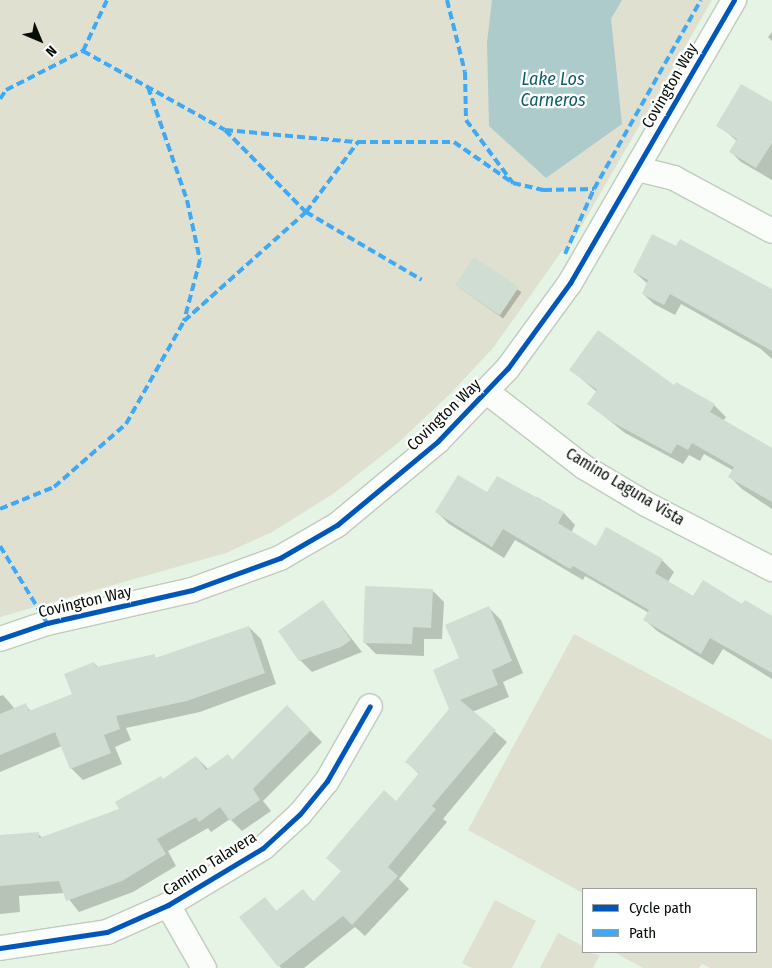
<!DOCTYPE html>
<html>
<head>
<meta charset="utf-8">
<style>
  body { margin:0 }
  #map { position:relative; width:772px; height:968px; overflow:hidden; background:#e6f4e5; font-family:"Fira Sans Condensed",sans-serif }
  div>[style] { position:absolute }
  .green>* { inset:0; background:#dfe0d0 }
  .water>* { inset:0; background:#adcbca }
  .shadow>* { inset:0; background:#0003; transform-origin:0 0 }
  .building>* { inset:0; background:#cfddd3; transform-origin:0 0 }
  .roads { filter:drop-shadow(1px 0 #c0cbbe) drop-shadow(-1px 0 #c0cbbe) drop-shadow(0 1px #c0cbbe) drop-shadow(0 -1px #c0cbbe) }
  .minor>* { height:24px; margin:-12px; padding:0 12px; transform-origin:12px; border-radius:12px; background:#fbfdfb }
  .quiet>* { height:4px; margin-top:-2px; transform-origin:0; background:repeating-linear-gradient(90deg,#3fa9f5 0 8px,transparent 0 12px) }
  .cycleway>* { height:5px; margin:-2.5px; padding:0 2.5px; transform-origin:2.5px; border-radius:2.5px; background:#0057b8 }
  span { translate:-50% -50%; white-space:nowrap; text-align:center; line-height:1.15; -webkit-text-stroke:4.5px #fff; paint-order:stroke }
  .street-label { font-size:16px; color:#060e06 }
  .water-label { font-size:18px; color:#0d5d66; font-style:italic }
  .legend { position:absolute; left:582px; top:888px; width:175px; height:65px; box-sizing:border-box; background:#fff; border:1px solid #9b9f9b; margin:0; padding:6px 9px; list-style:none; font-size:15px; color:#060e06 }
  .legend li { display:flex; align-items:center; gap:10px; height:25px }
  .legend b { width:25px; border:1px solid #9b9f9b }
  .north { position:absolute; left:15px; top:15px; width:50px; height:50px; -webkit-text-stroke:4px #fff; paint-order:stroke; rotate:135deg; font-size:14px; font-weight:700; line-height:20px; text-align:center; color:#060e06 }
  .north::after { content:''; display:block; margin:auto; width:18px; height:22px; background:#060e06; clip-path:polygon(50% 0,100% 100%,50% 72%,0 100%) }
</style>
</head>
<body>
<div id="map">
  <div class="green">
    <div style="clip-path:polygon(0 0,712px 0,567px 251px,562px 251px,493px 348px,451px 393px,398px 443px,333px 494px,272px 532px,226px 553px,0 617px)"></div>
    <div style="clip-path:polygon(574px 634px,772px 740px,772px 968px,710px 968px,702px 964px,699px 968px,643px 968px,614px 952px,756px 952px,756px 889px,583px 889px,583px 893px,468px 830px)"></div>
    <div style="clip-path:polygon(495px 900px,536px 921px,512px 968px,472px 968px,462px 963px)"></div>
    <div style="clip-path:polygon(558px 933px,583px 946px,583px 952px,600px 955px,593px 968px,540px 968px)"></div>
  </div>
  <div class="water">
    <div style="clip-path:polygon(492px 0,622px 0,611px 19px,622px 124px,546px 178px,489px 126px,487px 43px)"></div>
  </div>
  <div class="shadow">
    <div style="clip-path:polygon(772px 32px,772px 41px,768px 37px)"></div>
    <div style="clip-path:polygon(772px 103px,772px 180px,741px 162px,731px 152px,737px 141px,718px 125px)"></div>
    <div style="left:474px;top:259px;width:58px;height:32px;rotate:35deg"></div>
    <div style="clip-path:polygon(634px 272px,772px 291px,772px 359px,761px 349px,681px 304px,675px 315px,654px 304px,643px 294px,648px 284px)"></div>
    <div style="clip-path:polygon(571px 370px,675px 387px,714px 405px,726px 417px,723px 421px,772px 450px,772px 509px,742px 489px,730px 477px,734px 471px,704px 454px,700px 461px,689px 455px,683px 464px,625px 433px,589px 404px,597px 392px)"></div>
    <div style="clip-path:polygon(487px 494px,536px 500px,537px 497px,564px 513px,575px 525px,571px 533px,596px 548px,662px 560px,674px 572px,668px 582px,694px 598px,743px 606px,772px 616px,772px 679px,723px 649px,713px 665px,657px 631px,645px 620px,649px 613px,585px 576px,583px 580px,515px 540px,504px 558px,449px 524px,437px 512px)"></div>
    <div style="clip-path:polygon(432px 590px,444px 602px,442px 639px,424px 639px,424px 656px,376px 654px,364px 642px)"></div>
    <div style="clip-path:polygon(323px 602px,362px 652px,312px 672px,300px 660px)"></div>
    <div style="clip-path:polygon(489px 608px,501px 620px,523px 673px,503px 682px,509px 697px,472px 712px,507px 742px,443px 819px,447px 822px,399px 879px,409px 889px,365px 936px,355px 927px,304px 968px,281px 968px,241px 917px,265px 899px,277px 912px,303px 891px,314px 902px,342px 872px,420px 775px,407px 762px,450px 709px,460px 659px)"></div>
    <div style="clip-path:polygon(249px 627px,261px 639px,276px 684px,200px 712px,126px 728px,131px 740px,115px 747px,122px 764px,83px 780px,71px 768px,62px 746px,0 772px,0 696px,3px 695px,15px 709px,25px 705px,32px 712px,74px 695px,94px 663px,99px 668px,154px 656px,157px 659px)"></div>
    <div style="clip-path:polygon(287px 707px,322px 742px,263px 801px,271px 811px,242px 831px,230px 819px,211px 832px,208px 828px,168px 851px,176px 866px,133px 892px,79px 912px,64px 893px,19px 896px,20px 912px,0 914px,0 837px,38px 834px,43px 838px,121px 809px,196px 757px,208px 769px,228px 755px,233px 761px)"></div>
  </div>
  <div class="building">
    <div style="clip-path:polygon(741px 84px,772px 102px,772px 143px,756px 168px,729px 152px,737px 139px,716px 126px)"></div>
    <div style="clip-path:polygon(652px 234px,676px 246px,680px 239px,772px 289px,772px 351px,670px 294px,664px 305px,642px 294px,648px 280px,633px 272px)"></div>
    <div style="left:474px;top:257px;width:54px;height:34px;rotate:34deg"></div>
    <div style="clip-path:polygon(598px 330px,674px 385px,676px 382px,715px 404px,710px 412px,772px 448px,772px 502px,728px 477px,734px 467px,692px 443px,688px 450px,677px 444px,671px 454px,612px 422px,587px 404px,597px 390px,569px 370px)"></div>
    <div style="clip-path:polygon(458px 475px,487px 492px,497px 476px,564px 512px,558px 523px,596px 546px,606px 527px,663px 559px,655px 573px,693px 596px,703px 580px,742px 604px,745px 600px,772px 616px,772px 673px,710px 638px,701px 654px,643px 620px,649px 610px,573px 566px,570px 569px,503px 529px,492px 547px,435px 512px)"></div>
    <div style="clip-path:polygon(365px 586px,433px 589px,431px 628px,413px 627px,412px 644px,363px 643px)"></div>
    <div style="clip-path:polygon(323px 600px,351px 640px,341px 647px,299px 661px,278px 631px)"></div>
    <div style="clip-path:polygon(489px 606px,512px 661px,492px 670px,498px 685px,460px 700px,496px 730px,432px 806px,436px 809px,388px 867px,398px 876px,352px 925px,343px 916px,278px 967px,239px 917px,265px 897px,276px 911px,303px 889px,313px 902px,341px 871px,326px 858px,384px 790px,396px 801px,419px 773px,405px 762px,449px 709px,433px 670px,459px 658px,445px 625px)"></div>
    <div style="clip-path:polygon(249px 626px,265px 673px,187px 701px,116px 716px,120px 729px,104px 735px,111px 753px,70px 769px,55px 732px,0 755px,0 714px,26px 703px,29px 711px,72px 694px,64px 674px,94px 662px,96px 667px,155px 654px,155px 658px)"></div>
    <div style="clip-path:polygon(287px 705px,311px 730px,253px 789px,260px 800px,230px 821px,220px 807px,199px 822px,196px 817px,157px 839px,166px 854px,122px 881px,66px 901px,59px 881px,0 886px,0 835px,39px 832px,39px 838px,119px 809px,115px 802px,161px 776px,163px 779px,196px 756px,206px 770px,228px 754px,232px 760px)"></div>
  </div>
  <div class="roads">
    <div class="minor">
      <div style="left:638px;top:169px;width:37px;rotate:14deg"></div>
      <div style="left:674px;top:178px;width:111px;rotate:28.4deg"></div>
      <div style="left:487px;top:392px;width:123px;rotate:37.7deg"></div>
      <div style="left:584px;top:467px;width:72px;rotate:30.8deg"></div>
      <div style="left:646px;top:504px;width:142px;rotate:27.3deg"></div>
      <div style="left:0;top:639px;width:50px;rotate:-18.8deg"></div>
      <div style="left:47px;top:623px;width:149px;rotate:-12.8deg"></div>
      <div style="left:192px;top:590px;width:94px;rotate:-20deg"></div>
      <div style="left:280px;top:558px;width:66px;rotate:-30.1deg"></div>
      <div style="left:337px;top:525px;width:131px;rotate:-39.7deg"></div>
      <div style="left:438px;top:441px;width:101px;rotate:-46.2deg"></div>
      <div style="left:508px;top:368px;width:105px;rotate:-53.9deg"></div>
      <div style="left:570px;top:283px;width:327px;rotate:-59.9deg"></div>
      <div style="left:168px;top:905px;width:73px;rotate:60.3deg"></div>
      <div style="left:0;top:948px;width:108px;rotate:-8.5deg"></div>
      <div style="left:107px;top:932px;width:67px;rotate:-23.9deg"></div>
      <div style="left:168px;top:905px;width:111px;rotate:-31deg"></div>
      <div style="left:263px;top:848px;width:50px;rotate:-42.6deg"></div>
      <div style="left:300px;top:814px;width:43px;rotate:-50.7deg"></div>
      <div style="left:327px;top:781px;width:86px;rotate:-60.2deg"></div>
    </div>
  </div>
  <div class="quiet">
    <div style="left:447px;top:0;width:74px;rotate:76deg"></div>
    <div style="left:465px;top:72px;width:48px;rotate:88.8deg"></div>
    <div style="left:466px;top:120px;width:79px;rotate:53.3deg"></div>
    <div style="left:513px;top:183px;width:32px;rotate:13deg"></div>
    <div style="left:544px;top:190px;width:50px;rotate:-1.1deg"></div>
    <div style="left:83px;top:51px;width:162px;rotate:29.1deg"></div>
    <div style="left:225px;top:130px;width:115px;rotate:45.4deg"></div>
    <div style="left:306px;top:212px;width:87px;rotate:-53.4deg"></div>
    <div style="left:358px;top:142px;width:96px"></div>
    <div style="left:454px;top:142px;width:72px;rotate:34.8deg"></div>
    <div style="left:148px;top:87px;width:120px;rotate:71deg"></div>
    <div style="left:187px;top:200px;width:61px;rotate:77.8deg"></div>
    <div style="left:200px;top:260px;width:63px;rotate:104.7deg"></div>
    <div style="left:0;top:99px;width:11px;rotate:-56deg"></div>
    <div style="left:6px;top:90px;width:86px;rotate:-26.9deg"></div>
    <div style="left:83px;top:51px;width:56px;rotate:-64.8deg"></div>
    <div style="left:225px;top:130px;width:134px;rotate:5.2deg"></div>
    <div style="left:565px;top:254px;width:71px;rotate:-66deg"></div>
    <div style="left:594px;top:189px;width:217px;rotate:-60.5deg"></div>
    <div style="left:0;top:509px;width:58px;rotate:-22.2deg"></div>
    <div style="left:54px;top:487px;width:96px;rotate:-41.2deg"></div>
    <div style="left:126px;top:424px;width:118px;rotate:-60.6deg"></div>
    <div style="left:184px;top:321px;width:164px;rotate:-41.8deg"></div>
    <div style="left:306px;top:212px;width:134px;rotate:30.4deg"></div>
    <div style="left:0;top:546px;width:90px;rotate:58.6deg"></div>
  </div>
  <div class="cycleway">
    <div style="left:0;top:639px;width:50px;rotate:-18.8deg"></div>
    <div style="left:47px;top:623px;width:149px;rotate:-12.8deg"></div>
    <div style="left:192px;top:590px;width:94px;rotate:-20deg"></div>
    <div style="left:280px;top:558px;width:66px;rotate:-30.1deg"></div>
    <div style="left:337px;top:525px;width:131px;rotate:-39.7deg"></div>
    <div style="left:438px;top:441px;width:101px;rotate:-46.2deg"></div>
    <div style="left:508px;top:368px;width:105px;rotate:-53.9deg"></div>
    <div style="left:570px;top:283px;width:327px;rotate:-59.9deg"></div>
    <div style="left:0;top:948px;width:108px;rotate:-8.5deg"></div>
    <div style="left:107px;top:932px;width:67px;rotate:-23.9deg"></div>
    <div style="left:168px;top:905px;width:111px;rotate:-31deg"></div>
    <div style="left:263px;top:848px;width:50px;rotate:-42.6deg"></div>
    <div style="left:300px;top:814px;width:43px;rotate:-50.7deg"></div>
    <div style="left:327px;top:781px;width:86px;rotate:-60.2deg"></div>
  </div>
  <div class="street-label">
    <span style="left:670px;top:86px;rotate:-60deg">Covington Way</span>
    <span style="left:444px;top:415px;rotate:-44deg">Covington Way</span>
    <span style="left:625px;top:487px;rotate:31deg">Camino Laguna Vista</span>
    <span style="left:85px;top:602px;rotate:-13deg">Covington Way</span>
    <span style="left:210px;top:864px;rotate:-32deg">Camino Talavera</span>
  </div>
  <div class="water-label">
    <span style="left:553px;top:90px">Lake Los<br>Carneros</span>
  </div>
  <ul class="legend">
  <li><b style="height:6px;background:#0057b8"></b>Cycle path</li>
  <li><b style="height:6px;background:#3fa9f5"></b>Path</li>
  </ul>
  <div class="north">N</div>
</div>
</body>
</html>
